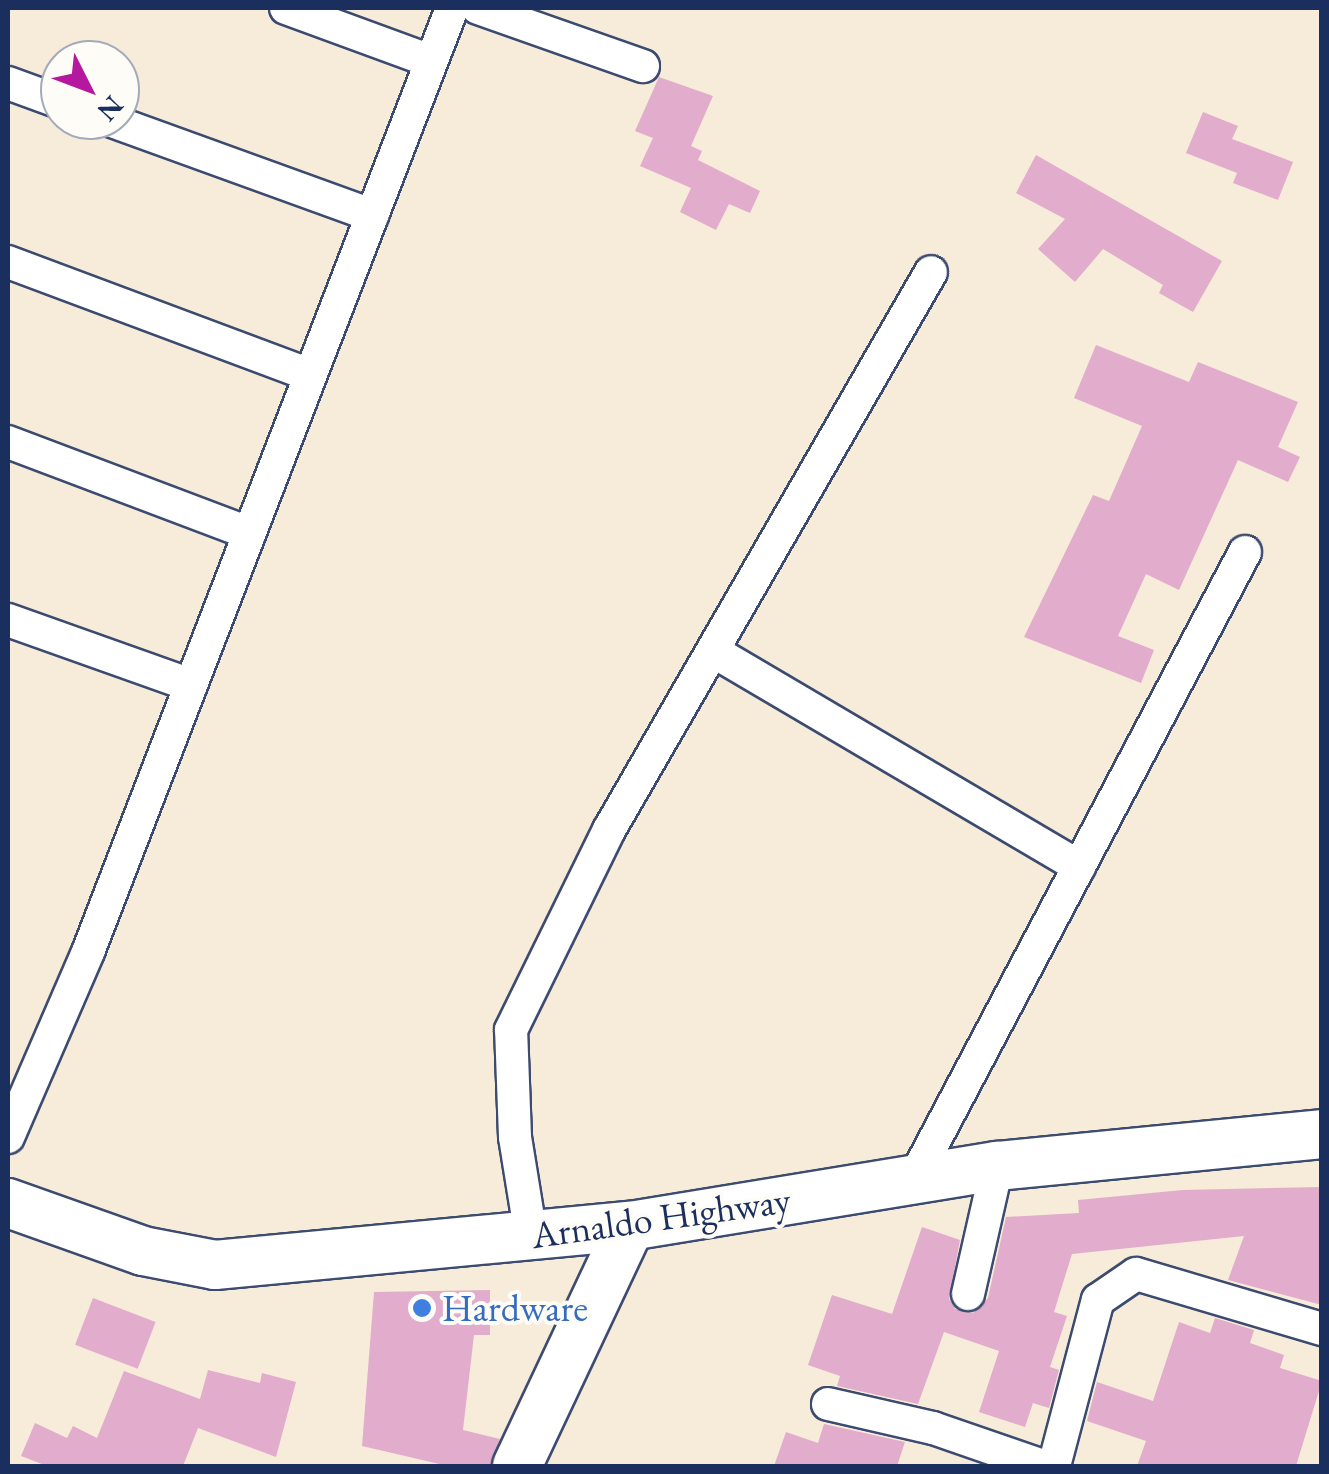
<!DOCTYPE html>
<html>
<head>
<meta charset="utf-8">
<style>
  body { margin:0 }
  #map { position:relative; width:1329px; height:1474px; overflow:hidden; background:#f7ebd9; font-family:"EB Garamond",serif }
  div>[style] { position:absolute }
  .building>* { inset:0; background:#e2accd; transform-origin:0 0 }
  .roads { filter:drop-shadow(2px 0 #3c4b70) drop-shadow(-2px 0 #3c4b70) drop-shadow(0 2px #3c4b70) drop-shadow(0 -2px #3c4b70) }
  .street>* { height:32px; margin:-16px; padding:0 16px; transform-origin:16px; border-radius:16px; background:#fff }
  .secondary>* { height:48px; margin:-24px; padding:0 24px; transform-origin:24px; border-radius:24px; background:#fff }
  .dots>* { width:28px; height:28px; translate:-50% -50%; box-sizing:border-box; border:5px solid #fdfcf7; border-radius:50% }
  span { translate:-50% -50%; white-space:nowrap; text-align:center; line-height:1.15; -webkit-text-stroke:8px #fdfcf7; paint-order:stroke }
  .street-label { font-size:38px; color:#1b2f5e }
  .shop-label { font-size:38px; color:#366cbe }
  .left { translate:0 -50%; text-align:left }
  .frame { position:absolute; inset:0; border:10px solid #1b2f5e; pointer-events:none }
  .north { position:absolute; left:40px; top:40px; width:100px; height:100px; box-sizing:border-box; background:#fdfcf7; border:2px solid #a3aaba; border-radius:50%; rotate:132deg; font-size:28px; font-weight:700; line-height:40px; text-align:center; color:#1b2f5e }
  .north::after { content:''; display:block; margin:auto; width:35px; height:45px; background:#b5179e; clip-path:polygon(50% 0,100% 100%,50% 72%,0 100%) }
</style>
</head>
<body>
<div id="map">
  <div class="building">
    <div style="clip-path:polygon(659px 77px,713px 96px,691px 146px,702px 151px,698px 160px,760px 191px,750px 213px,729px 204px,716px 230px,680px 212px,691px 188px,640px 166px,653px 138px,635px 131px)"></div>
    <div style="clip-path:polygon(1203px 112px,1238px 126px,1232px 139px,1293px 162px,1278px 200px,1233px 183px,1237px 173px,1186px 153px)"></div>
    <div style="clip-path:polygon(1036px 155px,1222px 261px,1193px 312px,1159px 293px,1163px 285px,1103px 249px,1075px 282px,1038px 249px,1065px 219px,1016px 193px)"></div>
    <div style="clip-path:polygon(1096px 345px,1189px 382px,1198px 362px,1298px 402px,1278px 447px,1300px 457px,1288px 482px,1238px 460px,1179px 590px,1146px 574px,1118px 636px,1154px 650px,1141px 683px,1024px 637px,1093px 495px,1109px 501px,1142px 426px,1074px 398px)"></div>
    <div style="clip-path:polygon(1322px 1187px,1322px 1305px,1228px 1280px,1244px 1236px,1072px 1254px,1054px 1312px,1067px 1316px,1050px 1367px,1059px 1370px,1049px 1408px,1033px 1403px,1025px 1427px,979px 1412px,999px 1351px,944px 1332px,918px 1404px,837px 1386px,840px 1376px,808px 1365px,832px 1295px,892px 1314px,922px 1227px,960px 1240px,949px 1299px,955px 1309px,973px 1313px,988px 1298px,1006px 1217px,1079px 1213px,1078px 1200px,1183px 1190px)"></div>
    <div style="clip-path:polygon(490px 1290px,490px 1335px,474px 1335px,463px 1430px,500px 1439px,490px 1466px,448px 1466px,362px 1446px,374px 1292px)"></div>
    <div style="left:93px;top:1298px;width:67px;height:50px;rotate:21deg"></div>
    <div style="clip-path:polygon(1215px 1318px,1254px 1330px,1250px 1343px,1284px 1355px,1280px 1368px,1322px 1381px,1296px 1466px,1137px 1466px,1146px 1441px,1087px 1421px,1097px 1382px,1153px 1401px,1179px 1322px,1210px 1333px)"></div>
    <div style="clip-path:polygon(208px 1370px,260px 1383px,262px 1373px,296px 1382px,276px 1457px,198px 1428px,183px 1466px,47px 1466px,21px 1456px,35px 1423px,67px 1438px,73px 1426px,97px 1438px,124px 1371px,200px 1399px)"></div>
    <div style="clip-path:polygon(824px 1424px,905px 1442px,897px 1466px,774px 1466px,786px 1432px,818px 1443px)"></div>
  </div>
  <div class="roads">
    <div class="street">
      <div style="left:286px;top:8px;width:154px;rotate:20.1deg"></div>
      <div style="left:478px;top:8px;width:175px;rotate:19.4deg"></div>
      <div style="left:8px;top:83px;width:55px;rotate:20.1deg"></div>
      <div style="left:109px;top:120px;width:280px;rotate:19.9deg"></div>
      <div style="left:8px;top:262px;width:322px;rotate:20.5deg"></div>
      <div style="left:8px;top:442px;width:258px;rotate:20.7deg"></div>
      <div style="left:8px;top:620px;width:194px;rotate:19.6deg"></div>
      <div style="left:713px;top:651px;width:425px;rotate:30.5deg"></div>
      <div style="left:8px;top:1137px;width:202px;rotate:-66.6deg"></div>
      <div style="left:88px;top:952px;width:1012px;rotate:-68.91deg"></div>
      <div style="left:914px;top:1179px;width:709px;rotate:-62.17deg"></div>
      <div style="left:531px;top:1236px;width:100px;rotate:-99.2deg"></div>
      <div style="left:515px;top:1137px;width:107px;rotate:-92.1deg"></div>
      <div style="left:511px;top:1030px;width:223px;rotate:-63.9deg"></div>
      <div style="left:609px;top:830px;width:644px;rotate:-60.01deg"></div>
      <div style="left:968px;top:1294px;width:131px;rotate:-77.2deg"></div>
      <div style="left:828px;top:1404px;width:108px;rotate:12.9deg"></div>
      <div style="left:933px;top:1428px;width:116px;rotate:19.1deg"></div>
      <div style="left:1054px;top:1466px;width:172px;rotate:-75.2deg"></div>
      <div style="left:1098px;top:1300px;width:46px;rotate:-34.4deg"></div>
      <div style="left:1136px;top:1274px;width:194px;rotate:16.5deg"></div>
    </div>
    <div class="secondary">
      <div style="left:8px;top:1203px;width:143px;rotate:19.6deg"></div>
      <div style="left:143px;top:1251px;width:73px;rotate:11deg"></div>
      <div style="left:215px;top:1265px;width:417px;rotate:-5.4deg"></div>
      <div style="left:630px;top:1226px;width:372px;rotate:-9.3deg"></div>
      <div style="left:997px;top:1166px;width:327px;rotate:-5.6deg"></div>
      <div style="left:517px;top:1466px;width:265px;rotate:-64.8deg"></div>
    </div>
  </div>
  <div class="dots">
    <div style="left:422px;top:1308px;background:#3f7fe0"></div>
  </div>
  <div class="street-label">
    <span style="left:661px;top:1217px;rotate:-8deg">Arnaldo Highway</span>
  </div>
  <div class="shop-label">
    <span class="left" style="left:442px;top:1308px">Hardware</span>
  </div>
  <div class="frame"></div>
  <div class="north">N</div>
</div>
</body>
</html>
